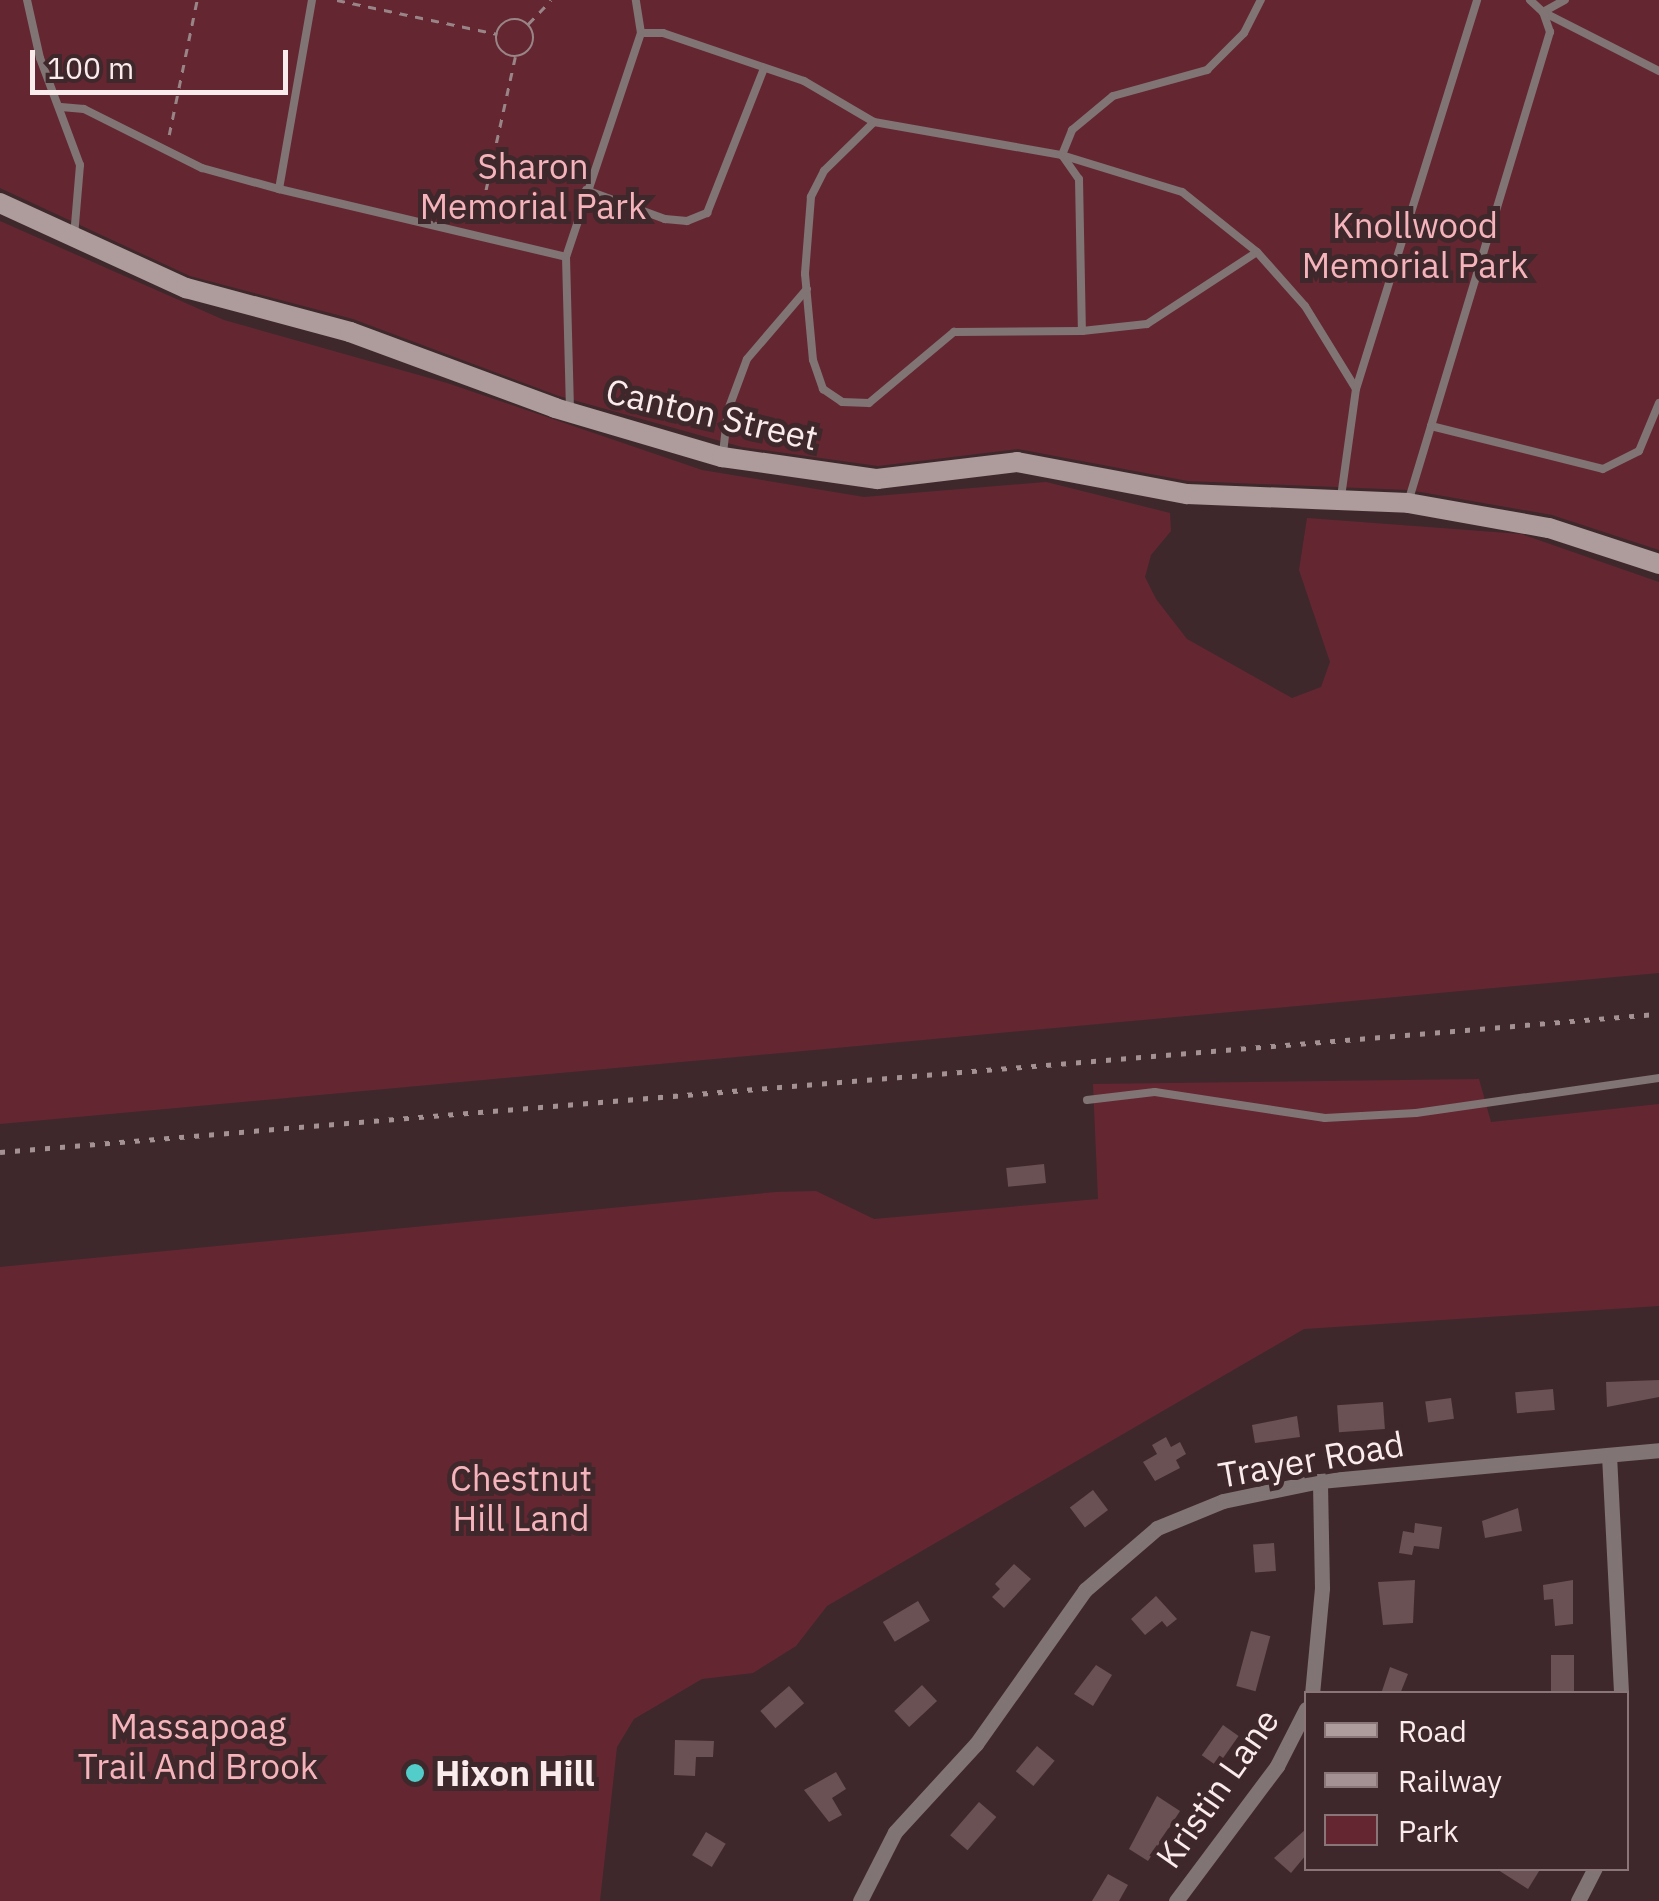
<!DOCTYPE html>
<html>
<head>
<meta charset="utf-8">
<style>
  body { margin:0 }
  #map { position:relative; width:1659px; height:1901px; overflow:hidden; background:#3f282b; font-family:"IBM Plex Sans",sans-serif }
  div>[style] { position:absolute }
  .green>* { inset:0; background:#642731 }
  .building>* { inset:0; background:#6a5153; transform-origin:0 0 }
  .path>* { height:2.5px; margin-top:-1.25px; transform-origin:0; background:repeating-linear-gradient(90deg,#998587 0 8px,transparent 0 16px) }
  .path>.ring { margin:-1.25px; padding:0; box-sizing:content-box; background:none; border:2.5px solid #998587; border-radius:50% }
  .lane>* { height:8px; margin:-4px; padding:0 4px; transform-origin:4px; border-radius:4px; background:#807475 }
  .street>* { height:15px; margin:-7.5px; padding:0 7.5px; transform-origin:7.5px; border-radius:7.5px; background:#807475 }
  .secondary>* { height:20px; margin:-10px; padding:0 10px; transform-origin:10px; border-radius:10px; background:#ae9b9c }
  .rail>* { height:5px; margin-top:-2.5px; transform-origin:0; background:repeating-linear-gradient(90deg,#a39193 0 5px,transparent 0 15px) }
  .dots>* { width:28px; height:28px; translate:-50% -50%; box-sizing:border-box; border:5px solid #3f282b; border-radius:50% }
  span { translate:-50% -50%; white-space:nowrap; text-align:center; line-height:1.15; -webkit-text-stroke:10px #3f282b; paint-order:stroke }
  .park-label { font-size:35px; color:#f5b4bb }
  .street-label { font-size:35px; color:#faebec }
  .poi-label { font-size:35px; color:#faebec; font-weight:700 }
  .left { translate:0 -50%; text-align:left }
  .legend { position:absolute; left:1304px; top:1691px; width:325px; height:180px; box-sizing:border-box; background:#3f282b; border:2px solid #8a7678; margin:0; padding:12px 18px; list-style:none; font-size:30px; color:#faebec }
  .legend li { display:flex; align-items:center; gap:20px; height:50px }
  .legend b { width:50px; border:2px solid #8a7678 }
  .scale { position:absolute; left:30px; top:50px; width:258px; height:45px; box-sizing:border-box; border:5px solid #faebec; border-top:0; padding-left:12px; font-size:30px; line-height:35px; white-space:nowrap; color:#faebec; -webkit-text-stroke:8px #3f282b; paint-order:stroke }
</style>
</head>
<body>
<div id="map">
  <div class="green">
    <div style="clip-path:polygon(0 0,1659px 0,1659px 550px,1552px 515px,1409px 490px,1188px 481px,1018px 449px,878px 466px,742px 447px,559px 396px,353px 319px,190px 276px,0 188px)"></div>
    <div style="clip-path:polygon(0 221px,224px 320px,447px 383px,702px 470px,864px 497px,1046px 482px,1170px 513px,1171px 531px,1151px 555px,1145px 577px,1156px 599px,1187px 639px,1292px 698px,1321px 687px,1330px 662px,1299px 570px,1307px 518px,1521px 534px,1659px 582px,1659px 973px,0 1124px)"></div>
    <div style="clip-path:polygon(1479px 1079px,1491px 1122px,1659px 1104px,1659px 1306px,1304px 1329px,827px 1606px,796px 1646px,753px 1673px,702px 1679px,634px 1719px,617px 1747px,600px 1901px,0 1901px,0 1267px,776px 1192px,816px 1191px,874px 1219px,1098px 1199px,1093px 1084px)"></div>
  </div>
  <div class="building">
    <div style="left:1044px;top:1164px;width:19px;height:38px;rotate:84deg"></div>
    <div style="clip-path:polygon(1659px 1380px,1659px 1397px,1607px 1407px,1606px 1382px)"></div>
    <div style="left:1553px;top:1389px;width:21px;height:38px;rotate:85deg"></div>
    <div style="left:1451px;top:1398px;width:21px;height:26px;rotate:82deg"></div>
    <div style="left:1383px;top:1402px;width:27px;height:46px;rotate:86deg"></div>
    <div style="clip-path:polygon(1297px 1416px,1300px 1437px,1255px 1443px,1252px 1425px)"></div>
    <div style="clip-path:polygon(1166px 1437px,1171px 1447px,1180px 1442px,1186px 1454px,1176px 1460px,1180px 1468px,1155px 1481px,1143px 1462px,1157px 1454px,1152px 1445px)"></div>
    <div style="left:1093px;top:1490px;width:25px;height:29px;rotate:53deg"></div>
    <div style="clip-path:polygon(1518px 1508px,1522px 1531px,1485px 1538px,1482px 1521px)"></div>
    <div style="clip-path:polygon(1415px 1523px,1442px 1527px,1439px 1549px,1414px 1546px,1412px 1555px,1399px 1553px,1403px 1531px,1414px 1533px)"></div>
    <div style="left:1274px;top:1543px;width:28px;height:21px;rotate:86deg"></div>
    <div style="clip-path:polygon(1014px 1564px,1031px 1579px,1004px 1608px,992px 1597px,1000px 1589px,995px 1584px)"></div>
    <div style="clip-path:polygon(1415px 1580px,1413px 1623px,1383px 1625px,1378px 1582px)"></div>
    <div style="clip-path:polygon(1573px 1580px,1573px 1624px,1555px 1626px,1553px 1599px,1544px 1600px,1543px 1585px)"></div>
    <div style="clip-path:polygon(1156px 1596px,1177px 1619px,1167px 1627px,1162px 1621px,1145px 1635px,1131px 1619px)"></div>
    <div style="left:918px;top:1601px;width:23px;height:41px;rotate:59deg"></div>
    <div style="left:1251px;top:1631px;width:20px;height:57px;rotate:15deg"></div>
    <div style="left:1551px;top:1655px;width:23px;height:39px"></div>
    <div style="clip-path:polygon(1096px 1665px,1112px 1675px,1093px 1706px,1074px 1694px)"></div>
    <div style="clip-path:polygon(1390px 1667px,1408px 1674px,1400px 1694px,1381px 1694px)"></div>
    <div style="left:922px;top:1685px;width:22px;height:38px;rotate:47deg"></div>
    <div style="left:789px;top:1686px;width:23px;height:38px;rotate:49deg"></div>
    <div style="left:1223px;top:1725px;width:19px;height:37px;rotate:35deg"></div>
    <div style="clip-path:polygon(675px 1740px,714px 1741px,713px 1757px,696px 1757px,695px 1776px,674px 1775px)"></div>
    <div style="left:1037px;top:1746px;width:23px;height:33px;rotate:40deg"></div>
    <div style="clip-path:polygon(836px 1772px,846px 1789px,832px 1798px,842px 1815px,829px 1822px,804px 1790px)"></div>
    <div style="clip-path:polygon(1157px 1796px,1180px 1811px,1148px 1861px,1129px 1849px)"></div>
    <div style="left:979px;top:1802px;width:23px;height:44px;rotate:41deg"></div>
    <div style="clip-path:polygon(1306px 1829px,1306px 1855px,1291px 1873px,1274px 1858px)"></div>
    <div style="left:706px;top:1832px;width:23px;height:27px;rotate:31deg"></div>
    <div style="clip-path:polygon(1495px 1868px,1541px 1868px,1528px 1889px)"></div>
    <div style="clip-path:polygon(1108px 1874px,1128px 1885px,1119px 1901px,1092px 1901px)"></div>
  </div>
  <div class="path">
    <div style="left:337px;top:0;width:164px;rotate:12deg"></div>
    <div class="ring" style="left:496px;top:19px;width:35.5px;height:35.5px"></div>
    <div style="left:528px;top:24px;width:33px;rotate:-46deg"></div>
    <div style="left:169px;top:135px;width:138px;rotate:-78.3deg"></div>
    <div style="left:479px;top:221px;width:168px;rotate:-77.6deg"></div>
  </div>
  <div class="lane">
    <div style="left:27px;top:0;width:59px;rotate:77.4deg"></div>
    <div style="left:40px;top:58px;width:114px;rotate:69.5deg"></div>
    <div style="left:80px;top:165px;width:71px;rotate:94.8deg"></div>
    <div style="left:312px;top:0;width:192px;rotate:99.9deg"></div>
    <div style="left:279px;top:189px;width:295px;rotate:13.3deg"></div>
    <div style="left:566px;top:257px;width:236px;rotate:-71.5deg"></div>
    <div style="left:641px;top:33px;width:33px;rotate:-99deg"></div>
    <div style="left:1530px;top:0;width:18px;rotate:43deg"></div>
    <div style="left:1543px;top:12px;width:25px;rotate:-29deg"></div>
    <div style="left:1543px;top:12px;width:130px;rotate:27deg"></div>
    <div style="left:641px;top:33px;width:22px"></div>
    <div style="left:663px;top:33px;width:149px;rotate:18.8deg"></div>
    <div style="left:804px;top:81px;width:81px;rotate:30.4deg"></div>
    <div style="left:874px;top:122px;width:191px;rotate:10deg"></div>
    <div style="left:1062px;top:155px;width:27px;rotate:-68deg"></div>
    <div style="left:1072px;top:130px;width:53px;rotate:-39.7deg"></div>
    <div style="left:1113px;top:96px;width:98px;rotate:-15.5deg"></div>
    <div style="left:1207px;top:70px;width:52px;rotate:-45deg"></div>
    <div style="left:1244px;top:33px;width:37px;rotate:-63deg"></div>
    <div style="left:61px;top:107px;width:23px;rotate:5deg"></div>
    <div style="left:84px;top:109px;width:132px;rotate:26.6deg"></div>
    <div style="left:202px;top:168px;width:80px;rotate:15.3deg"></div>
    <div style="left:874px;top:122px;width:70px;rotate:135.6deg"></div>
    <div style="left:824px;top:171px;width:29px;rotate:117deg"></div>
    <div style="left:811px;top:197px;width:77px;rotate:94.5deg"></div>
    <div style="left:805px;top:274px;width:86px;rotate:84.7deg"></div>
    <div style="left:813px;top:360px;width:31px;rotate:71deg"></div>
    <div style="left:823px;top:389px;width:23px;rotate:34deg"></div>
    <div style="left:842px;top:402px;width:27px;rotate:2deg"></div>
    <div style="left:869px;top:403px;width:111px;rotate:-39.9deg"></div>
    <div style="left:954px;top:332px;width:128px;rotate:-0.4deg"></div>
    <div style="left:1082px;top:331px;width:65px;rotate:-6.1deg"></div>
    <div style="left:1147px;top:324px;width:131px;rotate:-33.2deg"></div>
    <div style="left:1257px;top:252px;width:96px;rotate:-141.3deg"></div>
    <div style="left:1182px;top:192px;width:126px;rotate:-162.9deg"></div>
    <div style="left:1062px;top:155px;width:29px;rotate:55deg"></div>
    <div style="left:1079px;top:179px;width:152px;rotate:88.9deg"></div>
    <div style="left:586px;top:190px;width:84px;rotate:20.2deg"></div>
    <div style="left:665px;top:219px;width:22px;rotate:5deg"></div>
    <div style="left:687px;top:221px;width:22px;rotate:-22deg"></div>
    <div style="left:707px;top:213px;width:156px;rotate:-68.5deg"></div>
    <div style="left:1257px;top:252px;width:72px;rotate:48.4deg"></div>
    <div style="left:1305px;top:306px;width:97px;rotate:58.4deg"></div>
    <div style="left:566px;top:257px;width:150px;rotate:88.5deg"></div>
    <div style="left:1431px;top:426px;width:412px;rotate:-73.2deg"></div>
    <div style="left:1550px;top:32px;width:21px;rotate:-109deg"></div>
    <div style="left:723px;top:453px;width:43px;rotate:-83.4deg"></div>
    <div style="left:728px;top:410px;width:54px;rotate:-69.6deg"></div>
    <div style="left:747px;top:359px;width:92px;rotate:-49.4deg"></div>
    <div style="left:1341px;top:497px;width:109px;rotate:-82.1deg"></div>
    <div style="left:1356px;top:389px;width:407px;rotate:-72.7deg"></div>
    <div style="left:1409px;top:499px;width:76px;rotate:-73.2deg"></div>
    <div style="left:1431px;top:426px;width:177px;rotate:14deg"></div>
    <div style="left:1603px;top:469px;width:40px;rotate:-26.6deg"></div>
    <div style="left:1639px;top:451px;width:52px;rotate:-67.4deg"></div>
    <div style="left:1087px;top:1100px;width:68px;rotate:-6.7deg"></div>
    <div style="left:1155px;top:1092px;width:172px;rotate:8.7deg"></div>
    <div style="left:1325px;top:1118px;width:91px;rotate:-3.1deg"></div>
    <div style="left:1416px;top:1113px;width:246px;rotate:-8.2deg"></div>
  </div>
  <div class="street">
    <div style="left:1609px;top:1455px;width:239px;rotate:87.1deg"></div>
    <div style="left:1312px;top:1694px;width:106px;rotate:-84.6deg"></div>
    <div style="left:1322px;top:1588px;width:107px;rotate:-91.1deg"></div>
    <div style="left:860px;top:1901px;width:77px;rotate:-63.1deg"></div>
    <div style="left:895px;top:1832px;width:120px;rotate:-47.4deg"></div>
    <div style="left:976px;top:1744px;width:189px;rotate:-54.7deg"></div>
    <div style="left:1085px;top:1590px;width:95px;rotate:-40.7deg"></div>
    <div style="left:1157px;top:1528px;width:71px;rotate:-22.2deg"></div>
    <div style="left:1223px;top:1501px;width:99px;rotate:-11.7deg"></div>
    <div style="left:1320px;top:1481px;width:340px;rotate:-5.2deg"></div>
    <div style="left:1176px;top:1901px;width:169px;rotate:-53.2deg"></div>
    <div style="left:1277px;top:1766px;width:64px;rotate:-63deg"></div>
    <div style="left:1578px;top:1901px;width:37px;rotate:-63deg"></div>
  </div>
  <div class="secondary">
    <div style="left:0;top:203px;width:205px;rotate:24.6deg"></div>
    <div style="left:186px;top:288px;width:170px;rotate:15deg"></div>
    <div style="left:350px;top:332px;width:219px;rotate:20.3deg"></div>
    <div style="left:555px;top:408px;width:174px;rotate:16.4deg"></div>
    <div style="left:722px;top:457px;width:157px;rotate:8.1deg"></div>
    <div style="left:877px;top:479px;width:141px;rotate:-6.9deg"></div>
    <div style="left:1017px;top:462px;width:173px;rotate:10.7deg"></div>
    <div style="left:1187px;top:494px;width:221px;rotate:2.3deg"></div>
    <div style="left:1408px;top:503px;width:143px;rotate:10.1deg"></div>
    <div style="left:1549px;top:528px;width:116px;rotate:18.1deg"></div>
  </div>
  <div class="rail">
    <div style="left:0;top:1152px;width:1665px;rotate:-4.76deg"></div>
  </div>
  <div class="dots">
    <div style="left:415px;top:1773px;background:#53cdc9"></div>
  </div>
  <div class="park-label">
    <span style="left:533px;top:186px">Sharon<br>Memorial Park</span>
    <span style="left:1415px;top:245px">Knollwood<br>Memorial Park</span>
    <span style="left:521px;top:1498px">Chestnut<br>Hill Land</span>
    <span style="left:198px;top:1746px">Massapoag<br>Trail And Brook</span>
  </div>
  <div class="street-label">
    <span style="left:712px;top:414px;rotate:13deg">Canton Street</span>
    <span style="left:1311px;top:1459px;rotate:-10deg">Trayer Road</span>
    <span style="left:1217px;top:1788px;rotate:-55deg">Kristin Lane</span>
  </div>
  <div class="poi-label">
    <span class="left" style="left:435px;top:1773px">Hixon Hill</span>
  </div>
  <ul class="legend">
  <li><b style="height:12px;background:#ae9b9c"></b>Road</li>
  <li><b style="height:12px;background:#a39193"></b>Railway</li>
  <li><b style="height:28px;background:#642731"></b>Park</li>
  </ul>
  <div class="scale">100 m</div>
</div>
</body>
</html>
